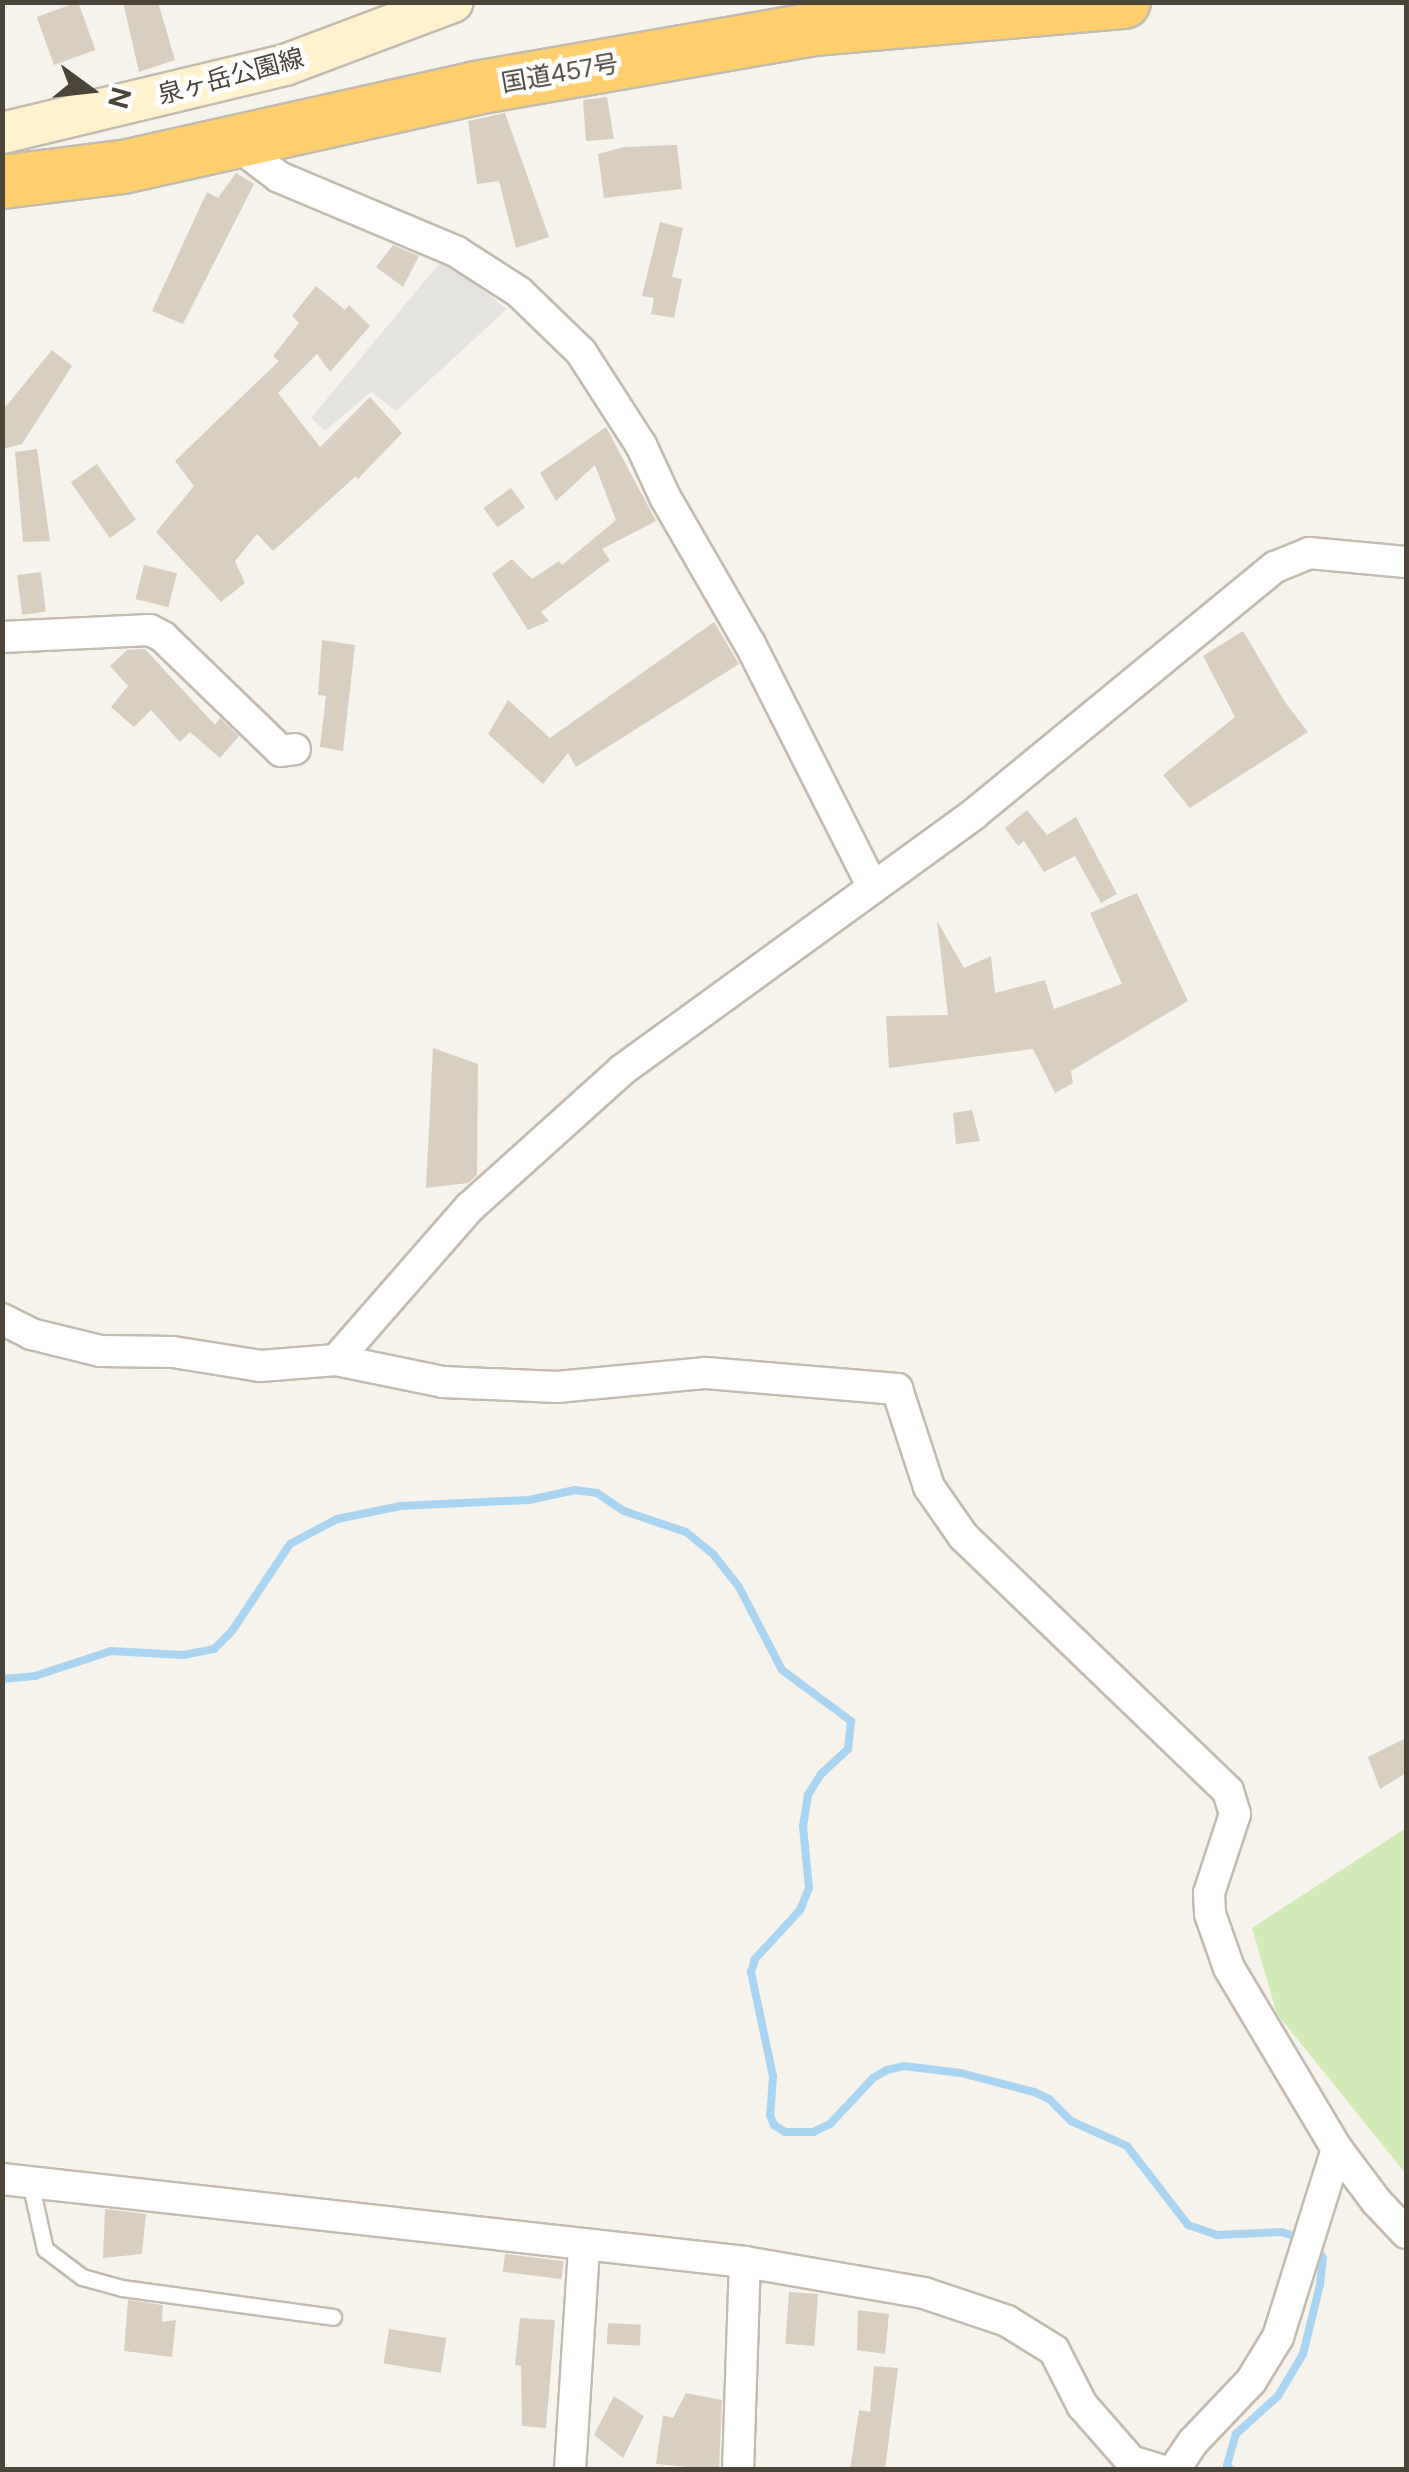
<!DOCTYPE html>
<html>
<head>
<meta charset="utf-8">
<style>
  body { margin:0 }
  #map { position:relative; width:1409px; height:2472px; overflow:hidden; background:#f6f3ec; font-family:"DM Sans","Noto Sans JP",sans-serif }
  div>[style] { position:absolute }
  .green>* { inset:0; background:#d2eab5 }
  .parking>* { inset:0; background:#e5e3e0 }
  .stream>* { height:8px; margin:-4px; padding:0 4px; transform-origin:4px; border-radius:4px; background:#a9d4f2 }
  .building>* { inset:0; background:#d8cfc1; transform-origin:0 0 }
  .roads { filter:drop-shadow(2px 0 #c2bbae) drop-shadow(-2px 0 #c2bbae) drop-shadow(0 2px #c2bbae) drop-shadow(0 -2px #c2bbae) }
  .lane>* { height:15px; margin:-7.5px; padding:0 7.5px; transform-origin:7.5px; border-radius:7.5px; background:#fff }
  .street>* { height:30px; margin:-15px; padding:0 15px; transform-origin:15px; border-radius:15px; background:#fff }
  .secondary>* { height:40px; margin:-20px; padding:0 20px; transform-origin:20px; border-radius:20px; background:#fff3cd }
  .highway>* { height:52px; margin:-26px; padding:0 26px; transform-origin:26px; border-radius:26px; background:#ffcf6e }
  span { translate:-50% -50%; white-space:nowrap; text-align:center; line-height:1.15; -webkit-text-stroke:9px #fff; paint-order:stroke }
  .street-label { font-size:25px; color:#4b4439 }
  .frame { position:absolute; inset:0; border:5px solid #4b4439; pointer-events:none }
  .north { position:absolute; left:40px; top:40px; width:100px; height:100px; -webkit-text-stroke:8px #fff; paint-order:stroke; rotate:105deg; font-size:28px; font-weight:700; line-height:40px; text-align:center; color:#4b4439 }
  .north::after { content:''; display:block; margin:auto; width:35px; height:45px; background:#4b4439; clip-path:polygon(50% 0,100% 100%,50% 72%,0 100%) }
</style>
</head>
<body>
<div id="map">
  <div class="green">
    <div style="clip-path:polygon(1406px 1828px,1406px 2174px,1277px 2014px,1252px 1928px)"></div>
  </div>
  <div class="parking">
    <div style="clip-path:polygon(443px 259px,507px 309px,396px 411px,371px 392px,325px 431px,311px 418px)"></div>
  </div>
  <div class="stream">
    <div style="left:2px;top:1679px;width:33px;rotate:-5deg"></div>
    <div style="left:35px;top:1676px;width:80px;rotate:-18.2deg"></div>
    <div style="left:111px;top:1651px;width:72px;rotate:3.2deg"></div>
    <div style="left:183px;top:1655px;width:32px;rotate:-11deg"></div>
    <div style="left:214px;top:1649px;width:25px;rotate:-45deg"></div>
    <div style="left:232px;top:1631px;width:105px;rotate:-56.3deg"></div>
    <div style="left:290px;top:1544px;width:53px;rotate:-28deg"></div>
    <div style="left:337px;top:1519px;width:65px;rotate:-11.5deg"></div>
    <div style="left:401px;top:1506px;width:128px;rotate:-2.7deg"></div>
    <div style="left:529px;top:1500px;width:47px;rotate:-12.3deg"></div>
    <div style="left:575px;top:1490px;width:22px;rotate:8deg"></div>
    <div style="left:597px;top:1493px;width:32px;rotate:34deg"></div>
    <div style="left:624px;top:1511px;width:65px;rotate:18.7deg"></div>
    <div style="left:686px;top:1532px;width:35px;rotate:39deg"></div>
    <div style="left:713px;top:1554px;width:42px;rotate:51.8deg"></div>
    <div style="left:739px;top:1587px;width:93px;rotate:62.6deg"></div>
    <div style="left:782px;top:1670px;width:86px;rotate:36.5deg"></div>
    <div style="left:851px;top:1721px;width:28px;rotate:96deg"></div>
    <div style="left:848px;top:1749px;width:37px;rotate:137deg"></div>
    <div style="left:821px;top:1774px;width:25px;rotate:122deg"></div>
    <div style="left:808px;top:1795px;width:31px;rotate:99deg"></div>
    <div style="left:803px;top:1826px;width:62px;rotate:84.5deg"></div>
    <div style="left:809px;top:1888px;width:24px;rotate:112deg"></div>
    <div style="left:800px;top:1910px;width:67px;rotate:132.6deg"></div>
    <div style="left:755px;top:1959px;width:14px;rotate:107deg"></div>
    <div style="left:751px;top:1972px;width:106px;rotate:78.1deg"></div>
    <div style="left:773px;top:2076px;width:39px;rotate:94deg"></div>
    <div style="left:770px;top:2115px;width:11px;rotate:68deg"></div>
    <div style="left:774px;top:2125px;width:13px;rotate:32deg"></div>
    <div style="left:785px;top:2132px;width:28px"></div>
    <div style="left:813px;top:2132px;width:19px;rotate:-25deg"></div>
    <div style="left:830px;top:2124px;width:63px;rotate:-46.9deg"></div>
    <div style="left:873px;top:2078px;width:16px;rotate:-30deg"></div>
    <div style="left:887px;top:2070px;width:17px;rotate:-13deg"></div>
    <div style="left:904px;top:2066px;width:57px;rotate:7deg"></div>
    <div style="left:961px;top:2073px;width:75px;rotate:14.6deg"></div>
    <div style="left:1034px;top:2092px;width:17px;rotate:25deg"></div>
    <div style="left:1049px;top:2099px;width:31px;rotate:45deg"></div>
    <div style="left:1071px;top:2121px;width:61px;rotate:24.1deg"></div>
    <div style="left:1127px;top:2146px;width:100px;rotate:52.3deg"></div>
    <div style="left:1188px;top:2225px;width:31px;rotate:19deg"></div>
    <div style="left:1217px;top:2235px;width:65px;rotate:-2.6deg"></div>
    <div style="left:1282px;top:2232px;width:18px;rotate:19deg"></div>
    <div style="left:1231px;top:2470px;width:6px;rotate:-129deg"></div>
    <div style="left:1227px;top:2465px;width:32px;rotate:-74deg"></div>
    <div style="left:1236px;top:2434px;width:57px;rotate:-42.1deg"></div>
    <div style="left:1278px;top:2396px;width:49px;rotate:-59.2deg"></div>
    <div style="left:1303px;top:2354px;width:71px;rotate:-76.2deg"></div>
    <div style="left:1320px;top:2285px;width:27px;rotate:-84deg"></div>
    <div style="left:1323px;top:2258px;width:13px;rotate:-122deg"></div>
  </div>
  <div class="building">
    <div style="left:78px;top:2px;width:51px;height:44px;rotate:70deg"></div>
    <div style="clip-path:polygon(123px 2px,158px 2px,175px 60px,139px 72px)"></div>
    <div style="clip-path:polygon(607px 97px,614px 139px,586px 141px,583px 100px)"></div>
    <div style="clip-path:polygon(505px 113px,549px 237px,516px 248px,499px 181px,477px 184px,468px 121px)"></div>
    <div style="clip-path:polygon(677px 145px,682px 189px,604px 198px,598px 154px,624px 147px)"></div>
    <div style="clip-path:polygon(236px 173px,254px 184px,183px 324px,152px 311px,207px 192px,218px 198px)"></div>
    <div style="clip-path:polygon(660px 222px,683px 228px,672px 277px,682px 279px,674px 318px,651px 314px,654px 298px,642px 296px)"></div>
    <div style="clip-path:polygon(393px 245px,419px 256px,403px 287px,376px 267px)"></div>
    <div style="clip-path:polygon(316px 286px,345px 310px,349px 305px,370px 326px,330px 372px,317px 354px,278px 393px,320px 447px,370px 397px,402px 433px,358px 479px,356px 476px,273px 551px,257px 534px,235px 561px,245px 583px,221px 602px,156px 532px,194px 486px,175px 461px,279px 361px,273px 356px,299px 323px,292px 316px)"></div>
    <div style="clip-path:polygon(52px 350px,72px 366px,22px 444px,2px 449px,2px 411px)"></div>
    <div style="clip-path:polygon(606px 427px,656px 521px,602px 549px,610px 560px,541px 612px,549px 621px,528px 630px,492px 574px,512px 559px,532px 579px,559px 561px,562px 565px,616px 520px,595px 465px,556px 501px,540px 473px)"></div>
    <div style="clip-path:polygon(37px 449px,50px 541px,23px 542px,15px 452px)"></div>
    <div style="left:97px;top:464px;width:68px;height:32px;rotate:55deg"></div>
    <div style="left:511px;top:488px;width:24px;height:34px;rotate:54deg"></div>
    <div style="left:144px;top:565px;width:34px;height:35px;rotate:14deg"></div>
    <div style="left:41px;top:572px;width:40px;height:24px;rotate:83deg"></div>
    <div style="clip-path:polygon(714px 622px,739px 664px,576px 767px,568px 753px,543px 784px,488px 734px,508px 700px,550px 738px)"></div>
    <div style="clip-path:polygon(1243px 631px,1285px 702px,1308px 732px,1190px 808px,1163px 775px,1235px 717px,1203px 656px)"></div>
    <div style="clip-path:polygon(322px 640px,355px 645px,343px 751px,320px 747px,326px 696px,318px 695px)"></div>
    <div style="clip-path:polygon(145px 649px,215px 725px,220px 718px,239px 736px,220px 758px,190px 732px,180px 742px,151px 710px,134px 727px,111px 707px,128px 686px,110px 666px,127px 650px)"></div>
    <div style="clip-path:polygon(1027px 810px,1047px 835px,1076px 817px,1117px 894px,1101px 903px,1075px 856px,1044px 872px,1024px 841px,1018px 846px,1005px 828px)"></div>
    <div style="clip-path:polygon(1137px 893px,1188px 1001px,1071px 1071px,1073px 1083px,1055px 1093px,1033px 1049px,889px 1068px,886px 1016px,948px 1015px,937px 921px,964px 968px,991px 956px,995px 993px,1045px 980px,1054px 1009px,1122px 984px,1090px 913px)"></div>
    <div style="clip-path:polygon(433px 1048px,478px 1064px,477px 1175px,468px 1183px,426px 1188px)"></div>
    <div style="clip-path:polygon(972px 1110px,980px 1141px,956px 1144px,953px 1113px)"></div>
    <div style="clip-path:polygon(1406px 1738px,1406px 1773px,1380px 1789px,1368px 1757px)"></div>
    <div style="clip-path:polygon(105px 2209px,146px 2214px,142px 2254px,103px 2258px)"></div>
    <div style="left:505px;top:2254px;width:59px;height:18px;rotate:7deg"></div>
    <div style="left:789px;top:2292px;width:29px;height:52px;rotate:4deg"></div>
    <div style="clip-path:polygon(128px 2300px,163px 2305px,162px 2322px,176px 2320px,172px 2357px,124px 2351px)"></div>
    <div style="clip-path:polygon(858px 2310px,889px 2314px,885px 2354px,857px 2350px)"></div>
    <div style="clip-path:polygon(520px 2318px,555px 2320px,546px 2428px,522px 2426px,521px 2366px,515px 2365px)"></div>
    <div style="left:608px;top:2323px;width:33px;height:21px;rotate:3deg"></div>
    <div style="left:389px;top:2329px;width:58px;height:35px;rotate:9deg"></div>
    <div style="clip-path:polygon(874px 2366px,898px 2368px,885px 2470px,850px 2470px,859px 2410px,870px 2412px)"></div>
    <div style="clip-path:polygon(686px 2393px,722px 2400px,719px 2470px,656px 2464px,663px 2415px,673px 2418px)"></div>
    <div style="clip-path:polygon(614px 2396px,644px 2416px,623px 2458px,594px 2435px)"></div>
  </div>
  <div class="roads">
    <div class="lane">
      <div style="left:30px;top:2182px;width:69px;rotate:77.4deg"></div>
      <div style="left:45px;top:2249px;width:46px;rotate:37.1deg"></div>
      <div style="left:82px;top:2277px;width:41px;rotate:15.4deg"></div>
      <div style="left:122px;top:2288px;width:213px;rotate:7.8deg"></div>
    </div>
    <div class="street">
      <div style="left:233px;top:142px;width:58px;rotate:37.3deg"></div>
      <div style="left:279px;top:177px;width:193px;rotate:22.8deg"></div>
      <div style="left:457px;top:252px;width:74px;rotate:32.8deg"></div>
      <div style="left:519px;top:292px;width:86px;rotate:44.1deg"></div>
      <div style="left:581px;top:352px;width:111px;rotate:57.2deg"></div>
      <div style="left:641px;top:445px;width:57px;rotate:65.2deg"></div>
      <div style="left:665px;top:497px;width:170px;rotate:60deg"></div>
      <div style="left:750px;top:644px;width:273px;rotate:63.2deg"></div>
      <div style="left:2px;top:637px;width:148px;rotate:-2.7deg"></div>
      <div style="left:150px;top:630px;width:15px;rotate:28deg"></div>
      <div style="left:163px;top:637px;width:164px;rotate:44deg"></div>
      <div style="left:281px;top:751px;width:14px;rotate:-8deg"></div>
      <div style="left:2px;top:1319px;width:33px;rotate:27deg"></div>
      <div style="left:31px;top:1334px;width:72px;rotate:13.7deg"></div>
      <div style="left:101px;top:1351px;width:72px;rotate:0.8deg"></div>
      <div style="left:173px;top:1352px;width:88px;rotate:9.1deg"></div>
      <div style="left:260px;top:1366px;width:76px;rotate:-4.5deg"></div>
      <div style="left:336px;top:1360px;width:109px;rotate:11.6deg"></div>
      <div style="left:443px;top:1382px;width:114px;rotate:2.5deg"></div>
      <div style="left:557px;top:1387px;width:150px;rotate:-5.4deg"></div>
      <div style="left:706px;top:1373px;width:192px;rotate:4.8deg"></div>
      <div style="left:897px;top:1389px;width:103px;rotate:71.9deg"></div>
      <div style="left:929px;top:1487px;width:60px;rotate:55.2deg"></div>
      <div style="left:963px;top:1536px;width:368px;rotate:43.9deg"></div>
      <div style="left:1228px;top:1791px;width:24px;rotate:73deg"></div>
      <div style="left:1235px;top:1814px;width:83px;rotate:108.2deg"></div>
      <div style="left:1209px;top:1893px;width:21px;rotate:87deg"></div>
      <div style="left:1210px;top:1914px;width:57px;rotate:70.6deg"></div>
      <div style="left:1229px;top:1968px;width:211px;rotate:59.2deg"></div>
      <div style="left:1337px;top:2149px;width:65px;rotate:53.1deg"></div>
      <div style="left:1376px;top:2201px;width:44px;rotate:46.8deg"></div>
      <div style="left:336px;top:1360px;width:203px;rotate:-48.8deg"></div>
      <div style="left:470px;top:1207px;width:205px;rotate:-42deg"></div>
      <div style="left:622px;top:1070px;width:435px;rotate:-36deg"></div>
      <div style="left:974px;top:814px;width:389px;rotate:-39.4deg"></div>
      <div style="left:1275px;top:567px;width:37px;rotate:-22deg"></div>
      <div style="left:1309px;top:553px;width:97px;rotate:5.3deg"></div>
      <div style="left:2px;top:2179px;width:748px;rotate:6.37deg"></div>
      <div style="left:745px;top:2262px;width:182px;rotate:9.8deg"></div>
      <div style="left:924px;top:2293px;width:88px;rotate:18.6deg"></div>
      <div style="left:1007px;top:2321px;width:55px;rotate:31.7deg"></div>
      <div style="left:1054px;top:2350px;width:62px;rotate:63deg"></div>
      <div style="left:1082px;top:2405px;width:74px;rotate:48.8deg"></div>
      <div style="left:1131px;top:2461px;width:30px;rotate:17deg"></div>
      <div style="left:570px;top:2470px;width:224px;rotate:-86.4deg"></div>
      <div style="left:738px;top:2470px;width:208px;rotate:-88.1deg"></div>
      <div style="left:1174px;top:2470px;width:34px;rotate:-56deg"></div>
      <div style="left:1193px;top:2442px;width:84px;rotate:-46.4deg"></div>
      <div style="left:1251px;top:2381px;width:52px;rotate:-58.5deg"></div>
      <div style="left:1278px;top:2337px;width:197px;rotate:-72.6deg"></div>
    </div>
    <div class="secondary">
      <div style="left:2px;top:133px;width:291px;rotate:-13.5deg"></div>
      <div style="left:285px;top:65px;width:179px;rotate:-20.6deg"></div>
    </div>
    <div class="highway">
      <div style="left:2px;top:182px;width:122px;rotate:-7.1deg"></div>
      <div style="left:123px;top:167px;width:362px;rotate:-12.6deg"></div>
      <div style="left:476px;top:88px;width:343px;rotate:-9.9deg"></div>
      <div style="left:814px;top:29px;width:311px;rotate:-5deg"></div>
    </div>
  </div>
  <div class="street-label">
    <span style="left:560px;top:74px;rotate:-10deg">国道457号</span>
    <span style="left:231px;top:77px;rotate:-15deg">泉ヶ岳公園線</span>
  </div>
  <div class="frame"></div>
  <div class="north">N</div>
</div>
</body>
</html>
